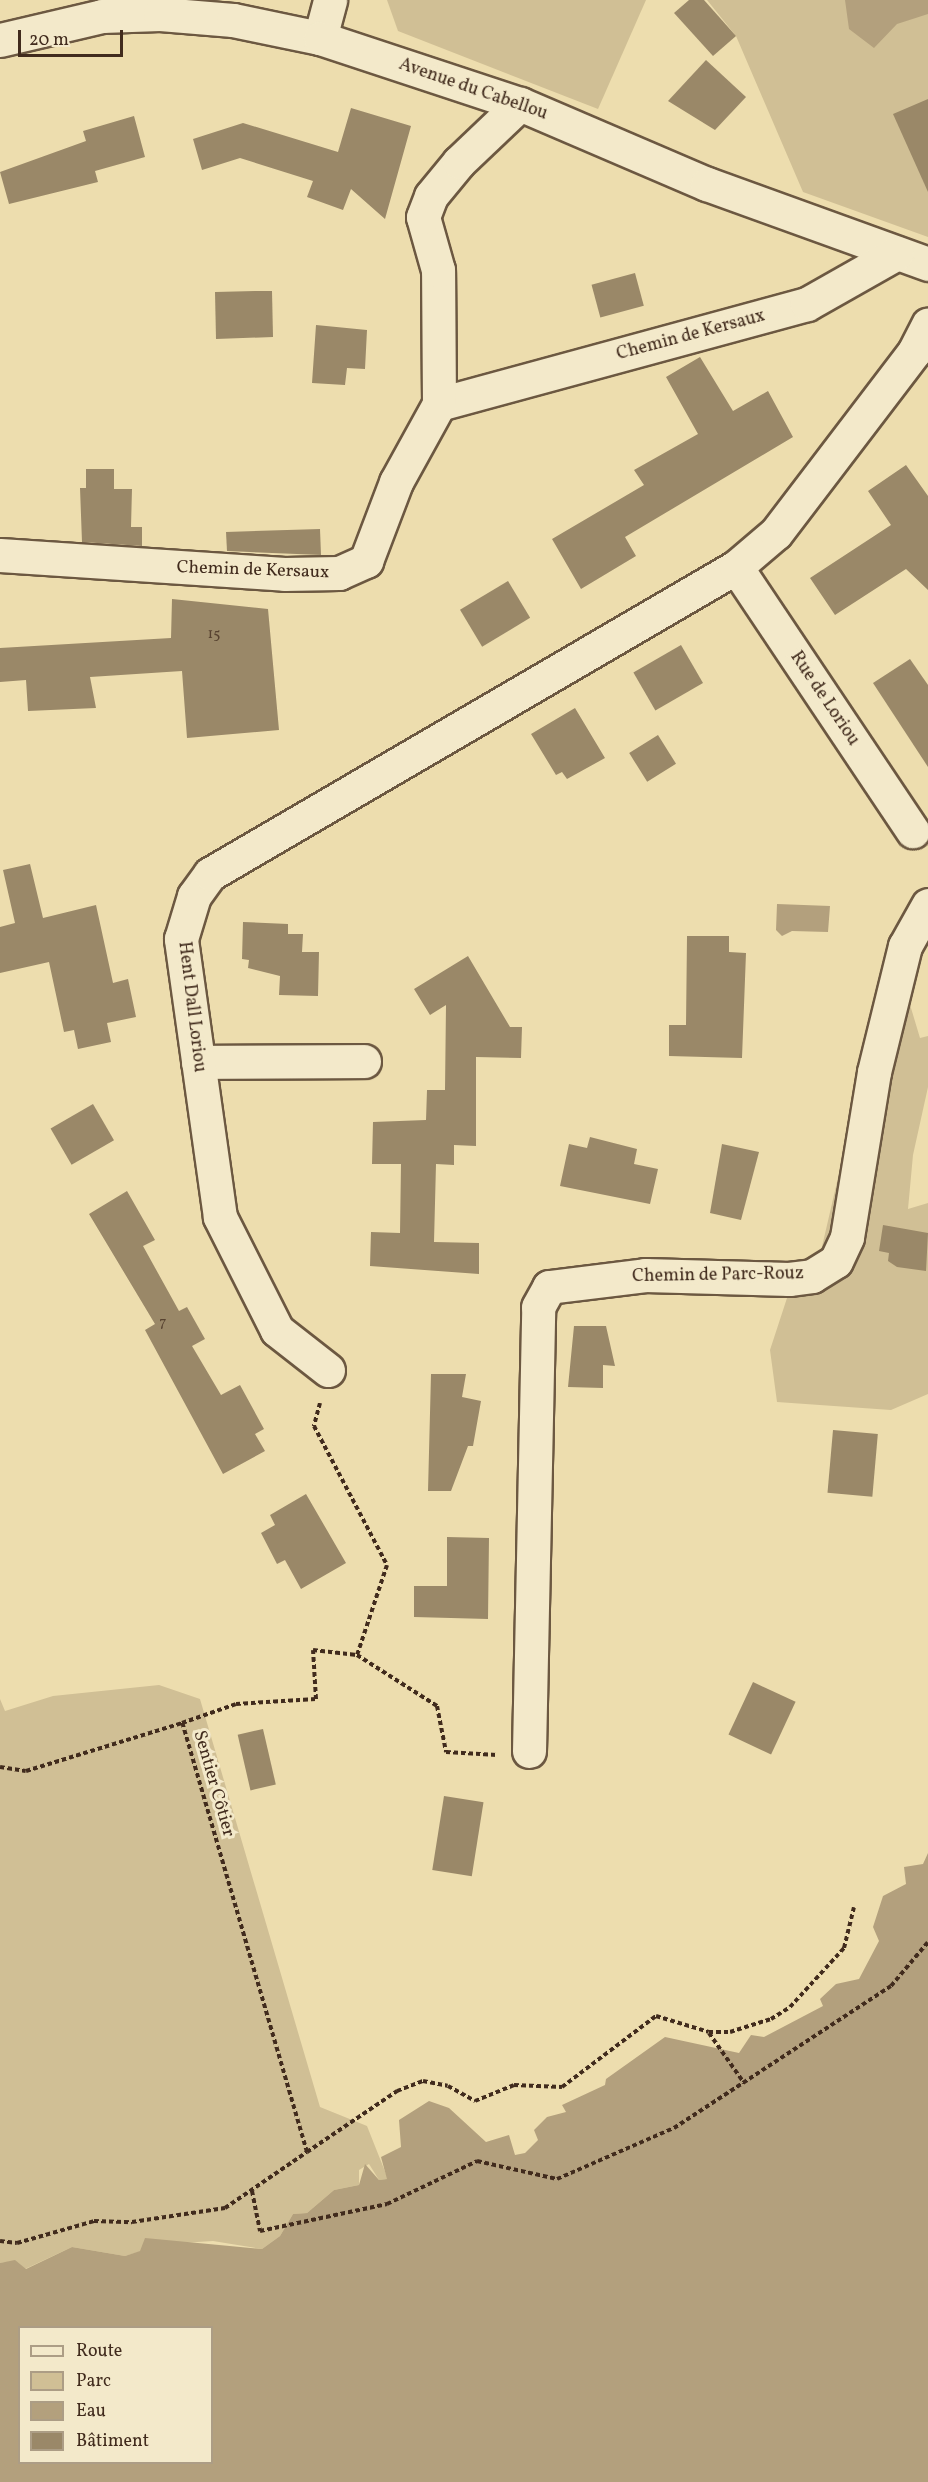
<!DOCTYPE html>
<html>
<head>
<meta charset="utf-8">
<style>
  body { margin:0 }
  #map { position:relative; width:928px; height:2482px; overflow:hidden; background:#edddae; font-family:Vollkorn,serif }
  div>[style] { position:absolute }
  .green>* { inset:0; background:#d0bf95 }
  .water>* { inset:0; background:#b3a07d }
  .building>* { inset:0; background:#9a8868; transform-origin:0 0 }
  .path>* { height:4px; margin-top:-2px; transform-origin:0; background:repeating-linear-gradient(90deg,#412b1d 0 4.5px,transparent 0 7.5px) }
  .roads { filter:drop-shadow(2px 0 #6c5841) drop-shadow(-2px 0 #6c5841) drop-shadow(0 2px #6c5841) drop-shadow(0 -2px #6c5841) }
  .minor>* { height:33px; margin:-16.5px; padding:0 16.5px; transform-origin:16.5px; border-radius:16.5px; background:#f3e9ca }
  span { translate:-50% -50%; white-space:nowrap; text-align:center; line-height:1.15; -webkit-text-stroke:6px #f3e9ca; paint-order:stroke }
  .number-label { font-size:15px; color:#574230 }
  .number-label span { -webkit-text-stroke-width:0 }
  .street-label { font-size:18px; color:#412b1d }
  .legend { position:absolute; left:18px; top:2326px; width:195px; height:138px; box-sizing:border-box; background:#f3e9ca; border:2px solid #ac9d85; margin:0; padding:8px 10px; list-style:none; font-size:18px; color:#412b1d }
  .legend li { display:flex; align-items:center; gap:12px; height:30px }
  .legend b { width:30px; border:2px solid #ac9d85 }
  .scale { position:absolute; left:18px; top:30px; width:105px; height:27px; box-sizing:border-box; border:3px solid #412b1d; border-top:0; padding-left:8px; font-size:18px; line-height:21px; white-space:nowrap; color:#412b1d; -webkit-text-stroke:4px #f3e9ca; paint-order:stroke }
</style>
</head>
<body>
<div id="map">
  <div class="green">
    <div style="clip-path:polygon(387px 0,646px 0,598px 109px,398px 31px)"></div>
    <div style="clip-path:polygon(707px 0,928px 0,928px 237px,803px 192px,736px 36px)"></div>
    <div style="clip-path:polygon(902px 978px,920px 1038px,928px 1036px,928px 1087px,913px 1155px,908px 1209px,928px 1203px,928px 1394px,891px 1410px,777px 1402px,770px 1350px,787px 1298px,821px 1251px,840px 1169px,876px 1080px)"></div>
    <div style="clip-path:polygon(159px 1685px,200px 1699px,320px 2107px,367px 2126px,388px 2179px,379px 2180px,369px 2164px,359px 2170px,359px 2185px,334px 2190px,307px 2213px,293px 2214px,280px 2236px,262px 2249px,213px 2241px,165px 2244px,125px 2256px,72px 2247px,25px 2269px,15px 2261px,0 2263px,0 1699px,5px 1711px,53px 1696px)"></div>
  </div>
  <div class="water">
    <div style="clip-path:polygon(845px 0,928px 0,928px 14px,897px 24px,874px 48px,849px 29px)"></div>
    <div style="clip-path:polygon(777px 904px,830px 906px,828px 932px,792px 931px,782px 936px,776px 930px)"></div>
    <div style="clip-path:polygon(evenodd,928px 1853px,928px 2482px,0 2482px,0 2263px,15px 2260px,26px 2269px,72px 2247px,125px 2256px,140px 2251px,145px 2238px,262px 2249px,280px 2236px,293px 2214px,307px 2213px,334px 2190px,359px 2185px,365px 2164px,379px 2180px,387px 2179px,381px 2157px,401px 2147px,399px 2120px,429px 2101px,449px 2108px,486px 2142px,509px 2135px,515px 2155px,525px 2153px,538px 2140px,534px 2130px,547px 2117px,566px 2112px,562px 2105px,605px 2085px,606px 2079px,665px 2037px,739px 2053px,751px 2035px,764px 2037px,823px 2006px,820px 1999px,836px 1984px,859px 1979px,879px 1941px,873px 1927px,883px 1896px,906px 1884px,904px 1867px,923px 1864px,928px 1853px,20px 2328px,212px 2328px,212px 2462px,20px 2462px,20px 2328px)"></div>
  </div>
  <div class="building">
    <div style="clip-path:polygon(689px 0,704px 0,736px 36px,713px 56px,674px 13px)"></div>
    <div style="clip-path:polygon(706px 60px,746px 97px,715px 130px,668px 101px)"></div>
    <div style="clip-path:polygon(928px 99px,928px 192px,893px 114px)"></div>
    <div style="clip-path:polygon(351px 108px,411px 126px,385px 219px,351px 189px,343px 210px,307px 197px,313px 181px,240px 158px,202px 170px,193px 139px,243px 123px,338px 152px)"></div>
    <div style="clip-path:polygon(134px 116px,145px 157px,95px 171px,98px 182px,9px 204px,0 172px,86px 141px,83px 131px)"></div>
    <div style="left:635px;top:273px;width:34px;height:45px;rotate:75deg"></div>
    <div style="clip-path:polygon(255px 291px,272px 291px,273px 337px,216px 339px,215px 292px)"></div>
    <div style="clip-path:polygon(316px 325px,367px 330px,365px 369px,347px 368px,345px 385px,312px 383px)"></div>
    <div style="clip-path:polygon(700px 357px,733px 411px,768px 391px,793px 437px,625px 537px,636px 556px,581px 589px,552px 539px,644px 485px,634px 470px,698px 434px,666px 377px)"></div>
    <div style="clip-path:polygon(906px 465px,928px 496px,928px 590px,906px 569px,835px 615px,810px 578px,891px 525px,868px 491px)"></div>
    <div style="clip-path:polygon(86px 469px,114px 469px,114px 489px,132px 489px,131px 527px,142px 527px,142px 546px,82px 542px,80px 488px,86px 488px)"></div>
    <div style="clip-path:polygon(320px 529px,321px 555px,227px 551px,226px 532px)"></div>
    <div style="left:508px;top:581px;width:43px;height:56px;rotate:59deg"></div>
    <div style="clip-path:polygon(172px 599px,268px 609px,279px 730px,187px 738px,182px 671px,90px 677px,96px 708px,28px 711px,26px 680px,0 682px,0 648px,171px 638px)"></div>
    <div style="left:681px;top:645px;width:44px;height:55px;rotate:60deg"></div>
    <div style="clip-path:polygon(910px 659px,928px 685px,928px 767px,873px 683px)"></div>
    <div style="clip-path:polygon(575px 708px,605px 758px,567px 779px,562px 772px,556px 775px,531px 734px)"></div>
    <div style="left:658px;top:735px;width:34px;height:34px;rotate:58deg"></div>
    <div style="clip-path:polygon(30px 864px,43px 918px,96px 905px,113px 983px,128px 979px,136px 1017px,107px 1023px,111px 1042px,78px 1049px,74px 1030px,64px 1032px,49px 962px,0 973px,0 927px,15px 923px,3px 870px)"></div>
    <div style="clip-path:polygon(243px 922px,288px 924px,288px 934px,303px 934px,302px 952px,319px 952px,318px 996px,279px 995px,280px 976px,248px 968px,249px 960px,242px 959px)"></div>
    <div style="clip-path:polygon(687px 936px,729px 936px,729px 952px,746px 953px,742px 1058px,669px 1056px,669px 1025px,686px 1025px)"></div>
    <div style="clip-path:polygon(468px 956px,510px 1027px,522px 1027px,521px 1058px,476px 1057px,476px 1146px,454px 1145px,454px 1165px,436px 1164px,434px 1242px,479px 1243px,479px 1274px,370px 1266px,371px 1232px,400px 1233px,401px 1164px,372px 1164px,373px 1122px,426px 1120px,427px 1090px,445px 1090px,446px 1005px,430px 1015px,414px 989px)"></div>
    <div style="left:93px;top:1104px;width:42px;height:49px;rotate:60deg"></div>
    <div style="clip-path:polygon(590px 1137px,637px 1149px,634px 1164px,658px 1169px,650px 1204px,560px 1186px,569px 1144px,587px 1148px)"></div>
    <div style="clip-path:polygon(722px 1144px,759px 1152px,741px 1220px,710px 1213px)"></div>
    <div style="clip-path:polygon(127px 1191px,155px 1240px,143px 1246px,179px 1311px,187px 1307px,205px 1339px,192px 1346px,221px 1395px,240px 1385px,264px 1429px,255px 1434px,265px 1451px,223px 1474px,145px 1330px,155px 1324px,89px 1214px)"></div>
    <div style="clip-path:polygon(883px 1225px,928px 1233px,926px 1271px,897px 1267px,888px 1261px,889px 1253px,879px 1251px)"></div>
    <div style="clip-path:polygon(574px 1326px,606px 1326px,615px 1366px,603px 1365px,603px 1388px,568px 1387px)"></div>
    <div style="clip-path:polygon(431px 1374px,466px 1374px,462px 1397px,481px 1401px,473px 1446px,468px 1446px,451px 1491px,428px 1491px)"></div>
    <div style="left:833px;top:1430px;width:45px;height:63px;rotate:5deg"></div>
    <div style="clip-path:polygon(306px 1494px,346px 1563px,301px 1589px,285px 1560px,277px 1564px,261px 1533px,275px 1525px,270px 1515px)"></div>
    <div style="clip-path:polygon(447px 1537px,489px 1538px,488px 1619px,414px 1617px,414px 1586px,447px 1586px)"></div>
    <div style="left:753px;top:1682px;width:47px;height:58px;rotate:25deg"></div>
    <div style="left:263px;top:1729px;width:57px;height:26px;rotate:77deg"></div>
    <div style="left:444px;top:1796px;width:40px;height:75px;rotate:9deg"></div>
  </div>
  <div class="path">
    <div style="left:320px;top:1403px;width:24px;rotate:105deg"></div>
    <div style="left:314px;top:1426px;width:157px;rotate:62.3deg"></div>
    <div style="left:387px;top:1565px;width:95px;rotate:108.4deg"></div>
    <div style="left:0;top:1767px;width:26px;rotate:9deg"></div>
    <div style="left:26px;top:1771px;width:163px;rotate:-17.1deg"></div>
    <div style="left:709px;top:2033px;width:61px;rotate:55deg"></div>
    <div style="left:307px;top:2152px;width:109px;rotate:-34.1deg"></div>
    <div style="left:397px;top:2091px;width:28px;rotate:-21deg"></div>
    <div style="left:423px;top:2081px;width:25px;rotate:11deg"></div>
    <div style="left:448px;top:2086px;width:31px;rotate:29deg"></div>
    <div style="left:475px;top:2101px;width:42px;rotate:-22.3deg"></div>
    <div style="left:514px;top:2085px;width:48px;rotate:2.4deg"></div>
    <div style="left:562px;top:2087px;width:118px;rotate:-37.1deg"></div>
    <div style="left:656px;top:2016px;width:55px;rotate:16.8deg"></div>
    <div style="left:709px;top:2032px;width:21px"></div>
    <div style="left:730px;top:2032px;width:43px;rotate:-17.6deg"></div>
    <div style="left:771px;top:2019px;width:22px;rotate:-32deg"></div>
    <div style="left:790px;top:2007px;width:80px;rotate:-47.5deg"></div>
    <div style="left:844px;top:1948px;width:42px;rotate:-76.3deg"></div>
    <div style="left:252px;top:2191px;width:41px;rotate:78.7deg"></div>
    <div style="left:260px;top:2231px;width:130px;rotate:-12deg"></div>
    <div style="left:387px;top:2204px;width:100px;rotate:-25.5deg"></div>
    <div style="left:477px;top:2161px;width:82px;rotate:12.7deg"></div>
    <div style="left:557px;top:2179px;width:128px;rotate:-23.6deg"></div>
    <div style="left:674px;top:2128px;width:259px;rotate:-33.2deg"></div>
    <div style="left:891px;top:1986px;width:57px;rotate:-49.9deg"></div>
    <div style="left:0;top:2241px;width:17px;rotate:7deg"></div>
    <div style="left:17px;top:2243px;width:80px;rotate:-15.9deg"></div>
    <div style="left:94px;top:2221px;width:38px;rotate:2deg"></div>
    <div style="left:132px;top:2222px;width:94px;rotate:-8.6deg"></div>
    <div style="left:225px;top:2208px;width:99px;rotate:-34.3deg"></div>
    <div style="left:307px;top:2152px;width:447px;rotate:-106.2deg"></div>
    <div style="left:182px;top:1723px;width:57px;rotate:-19.4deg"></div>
    <div style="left:236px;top:1704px;width:80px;rotate:-3.6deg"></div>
    <div style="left:316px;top:1699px;width:49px;rotate:-93.5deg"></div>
    <div style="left:313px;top:1650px;width:44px;rotate:6.5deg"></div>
    <div style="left:357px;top:1655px;width:95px;rotate:32.5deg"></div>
    <div style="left:437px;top:1706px;width:47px;rotate:78.9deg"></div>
    <div style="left:446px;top:1752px;width:51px;rotate:3.4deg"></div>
  </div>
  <div class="roads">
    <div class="minor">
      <div style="left:320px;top:38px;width:39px;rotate:-75deg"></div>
      <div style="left:0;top:40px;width:105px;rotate:-13.2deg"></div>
      <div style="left:102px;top:16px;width:58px;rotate:-2deg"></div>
      <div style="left:160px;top:14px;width:73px;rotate:4.7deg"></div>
      <div style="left:233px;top:20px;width:89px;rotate:11.7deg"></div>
      <div style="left:320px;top:38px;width:211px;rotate:18.3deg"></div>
      <div style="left:520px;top:104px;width:203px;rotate:23.2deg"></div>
      <div style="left:707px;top:184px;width:235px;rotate:19.9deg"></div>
      <div style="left:439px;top:404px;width:381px;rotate:-15.2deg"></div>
      <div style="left:807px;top:304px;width:103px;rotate:-29.5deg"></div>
      <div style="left:0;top:555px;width:285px;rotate:3.8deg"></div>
      <div style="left:284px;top:574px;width:55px;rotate:-1deg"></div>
      <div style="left:339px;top:573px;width:30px;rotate:-24deg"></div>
      <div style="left:366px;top:561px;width:85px;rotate:-69.2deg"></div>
      <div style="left:396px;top:482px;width:89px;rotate:-61.1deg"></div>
      <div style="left:439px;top:404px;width:134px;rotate:-90.4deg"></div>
      <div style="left:438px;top:270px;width:55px;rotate:-105.8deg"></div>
      <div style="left:423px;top:217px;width:22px;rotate:-69deg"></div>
      <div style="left:431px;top:196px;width:44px;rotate:-50.5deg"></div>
      <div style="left:459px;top:162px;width:84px;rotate:-43.6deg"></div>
      <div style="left:736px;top:567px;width:318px;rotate:56.2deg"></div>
      <div style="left:198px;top:1062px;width:166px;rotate:-0.3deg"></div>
      <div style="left:328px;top:1370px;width:65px;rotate:-141.9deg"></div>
      <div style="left:277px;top:1330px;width:127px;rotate:-116.8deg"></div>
      <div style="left:220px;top:1217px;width:281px;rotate:-98deg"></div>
      <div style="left:181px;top:939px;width:45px;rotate:-73.2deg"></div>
      <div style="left:194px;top:896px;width:27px;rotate:-54deg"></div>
      <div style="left:210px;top:874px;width:609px;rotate:-30.27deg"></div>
      <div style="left:736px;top:567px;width:52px;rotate:-40.4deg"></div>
      <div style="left:776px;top:533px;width:228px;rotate:-52.7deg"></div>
      <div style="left:914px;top:352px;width:31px;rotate:-63deg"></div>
      <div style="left:529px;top:1751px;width:444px;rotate:-88.8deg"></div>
      <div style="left:538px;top:1307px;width:23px;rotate:-61deg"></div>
      <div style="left:549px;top:1287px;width:97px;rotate:-7.1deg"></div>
      <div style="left:645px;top:1275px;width:144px;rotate:1.6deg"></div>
      <div style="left:789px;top:1279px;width:23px;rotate:-7deg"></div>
      <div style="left:812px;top:1276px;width:28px;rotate:-32deg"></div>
      <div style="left:836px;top:1261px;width:26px;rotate:-65deg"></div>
      <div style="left:847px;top:1237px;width:167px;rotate:-80.7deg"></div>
      <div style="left:874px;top:1072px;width:130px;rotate:-76.2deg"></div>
      <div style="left:905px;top:946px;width:47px;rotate:-60.7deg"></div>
    </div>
  </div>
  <div class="number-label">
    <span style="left:214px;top:635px">15</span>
    <span style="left:163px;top:1323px">7</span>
  </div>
  <div class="street-label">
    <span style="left:473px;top:90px;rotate:19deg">Avenue du Cabellou</span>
    <span style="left:691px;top:336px;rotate:-15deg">Chemin de Kersaux</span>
    <span style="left:253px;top:571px;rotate:2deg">Chemin de Kersaux</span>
    <span style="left:824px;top:699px;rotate:56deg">Rue de Loriou</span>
    <span style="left:191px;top:1007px;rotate:83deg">Hent Dall Loriou</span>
    <span style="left:718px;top:1276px;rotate:-1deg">Chemin de Parc-Rouz</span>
    <span style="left:213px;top:1784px;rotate:74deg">Sentier Côtier</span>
  </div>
  <ul class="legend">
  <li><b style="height:8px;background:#f3e9ca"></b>Route</li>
  <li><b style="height:16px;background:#d0bf95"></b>Parc</li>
  <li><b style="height:16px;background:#b3a07d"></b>Eau</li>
  <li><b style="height:16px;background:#9a8868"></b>Bâtiment</li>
  </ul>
  <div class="scale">20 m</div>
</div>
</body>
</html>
